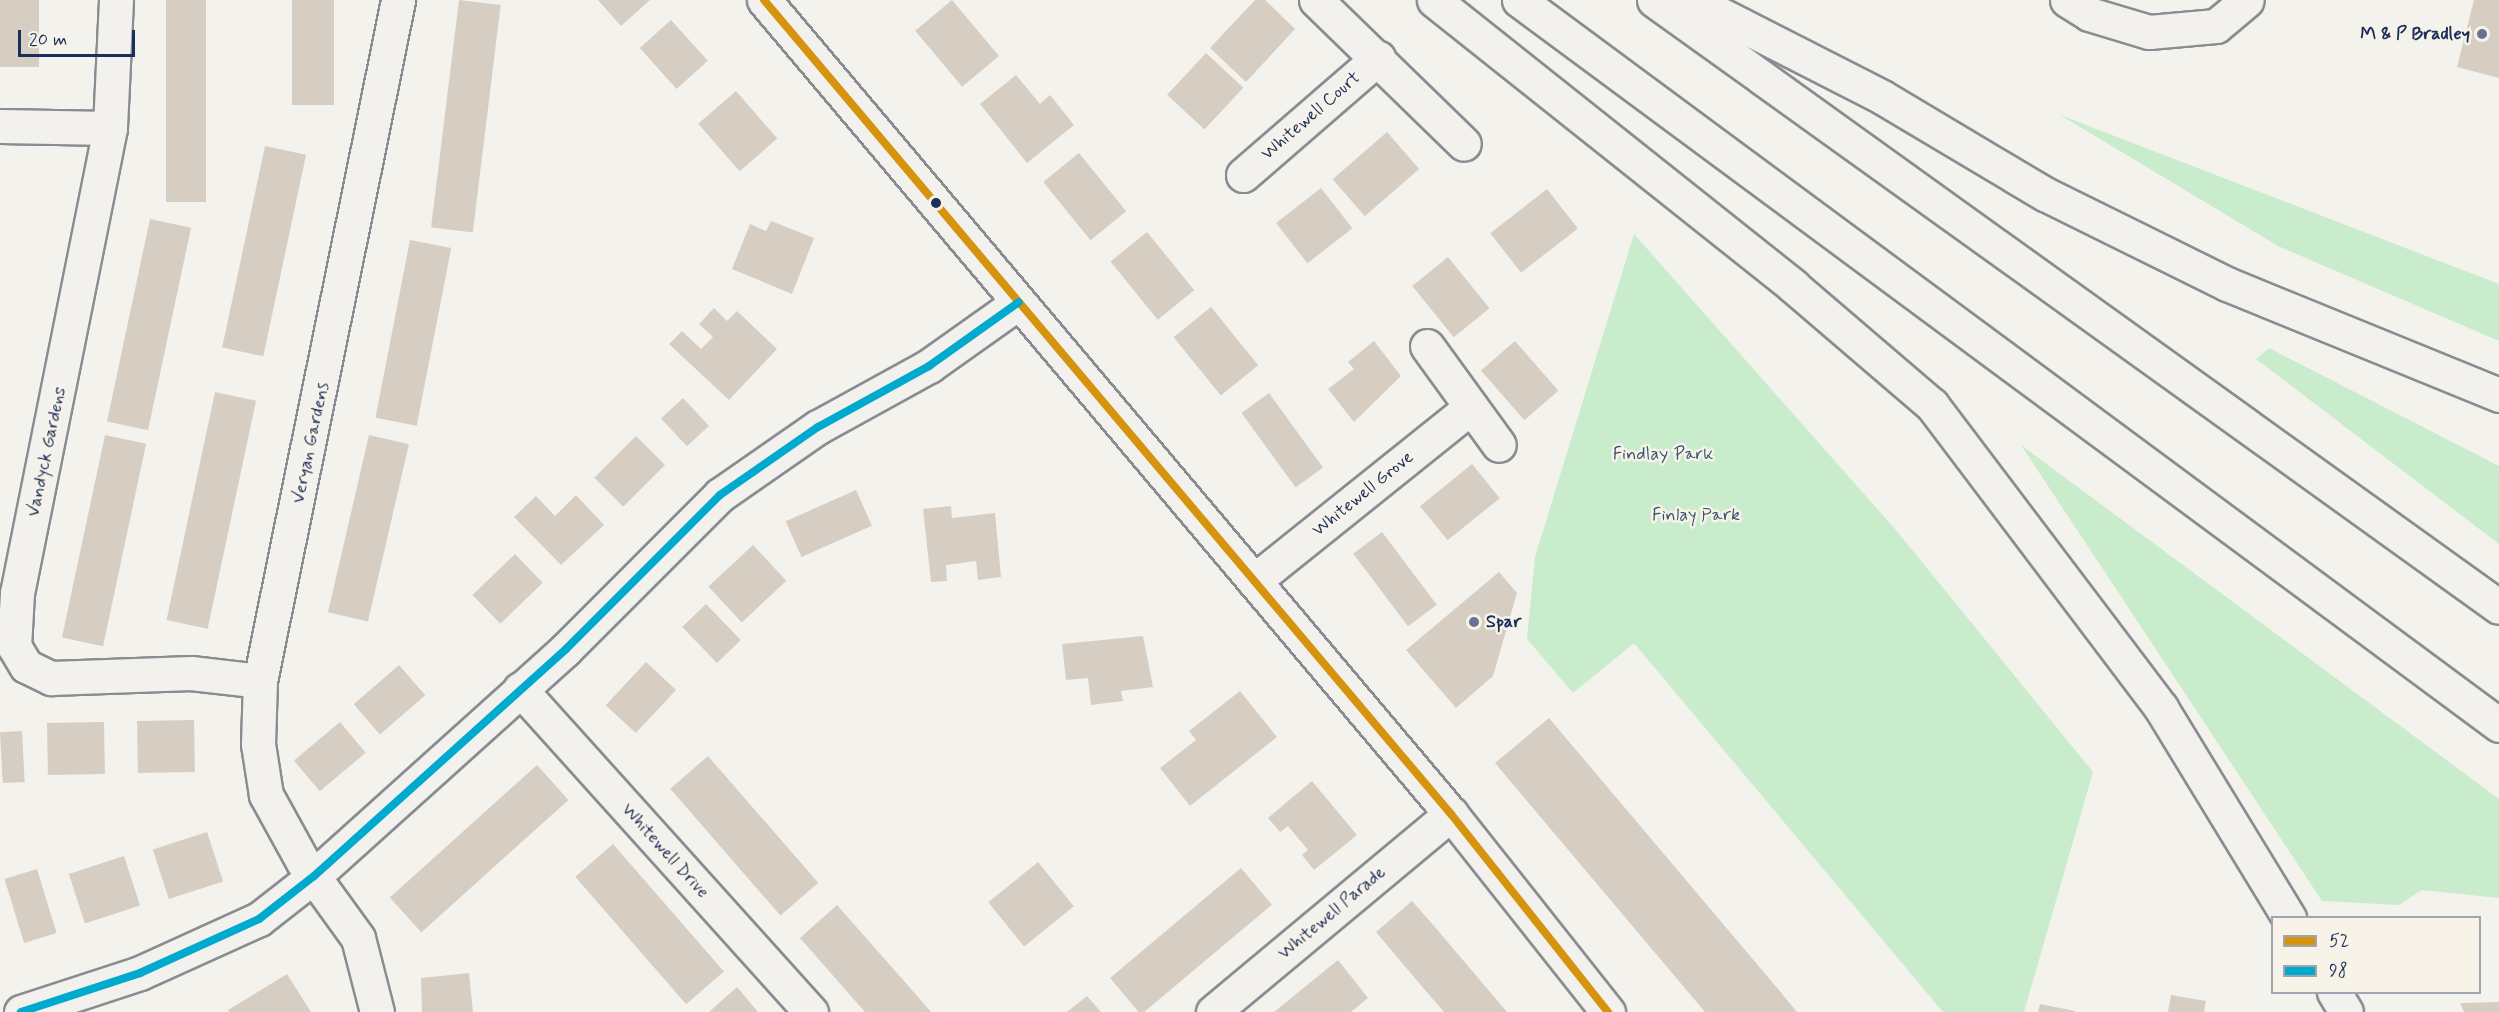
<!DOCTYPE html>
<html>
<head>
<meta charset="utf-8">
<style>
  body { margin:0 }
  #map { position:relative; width:2499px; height:1012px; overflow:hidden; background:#f4f2ec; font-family:Mynerve,sans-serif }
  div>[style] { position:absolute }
  .green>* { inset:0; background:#c9eccc }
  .building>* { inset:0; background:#d6cec3; transform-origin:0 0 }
  .roads { filter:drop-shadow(2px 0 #898c92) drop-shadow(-2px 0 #898c92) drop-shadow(0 2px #898c92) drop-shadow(0 -2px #898c92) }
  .minor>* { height:33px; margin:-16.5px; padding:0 16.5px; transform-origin:16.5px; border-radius:16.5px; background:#f2f1ed }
  .tertiary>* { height:33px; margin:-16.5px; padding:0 16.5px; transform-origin:16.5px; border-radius:16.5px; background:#f2f1ed }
  .motorway>* { height:33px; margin:-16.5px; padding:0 16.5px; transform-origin:16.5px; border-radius:16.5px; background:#f2f1ed }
  .bus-1>* { height:8px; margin:-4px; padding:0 4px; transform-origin:4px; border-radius:4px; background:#d6940e }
  .bus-2>* { height:8px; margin:-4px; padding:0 4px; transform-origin:4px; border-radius:4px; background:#00a9ce }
  .dots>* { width:16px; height:16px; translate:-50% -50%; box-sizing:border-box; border:3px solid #f7f3e8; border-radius:50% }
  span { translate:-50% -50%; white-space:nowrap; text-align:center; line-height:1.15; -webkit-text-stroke:5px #f7f3e8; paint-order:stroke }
  .poi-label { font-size:18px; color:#1b2f5e; font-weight:700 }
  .right { translate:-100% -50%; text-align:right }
  .left { translate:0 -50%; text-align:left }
  .street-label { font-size:18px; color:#1b2f5e }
  .park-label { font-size:18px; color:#37546f }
  .legend { position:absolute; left:2271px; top:916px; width:210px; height:78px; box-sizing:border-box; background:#f7f3e8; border:2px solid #9fa5b1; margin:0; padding:8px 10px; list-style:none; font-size:18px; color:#1b2f5e }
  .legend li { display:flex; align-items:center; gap:12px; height:30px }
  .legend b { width:30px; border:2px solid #9fa5b1 }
  .scale { position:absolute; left:18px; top:30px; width:117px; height:27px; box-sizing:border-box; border:3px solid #1b2f5e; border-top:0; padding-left:8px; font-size:18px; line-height:21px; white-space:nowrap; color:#1b2f5e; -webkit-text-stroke:4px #f7f3e8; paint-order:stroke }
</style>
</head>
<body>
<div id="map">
  <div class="green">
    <div style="clip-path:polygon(2060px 115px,2499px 284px,2499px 341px,2278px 246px)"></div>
    <div style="clip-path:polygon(1634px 234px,1895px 529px,2093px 772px,2024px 1012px,1943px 1012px,1634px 643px,1573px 693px,1527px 639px,1535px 557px)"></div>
    <div style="clip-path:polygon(2269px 348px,2499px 466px,2499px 544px,2256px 359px)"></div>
    <div style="clip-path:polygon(2021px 445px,2499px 799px,2499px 898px,2422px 890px,2399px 905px,2322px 901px)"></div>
  </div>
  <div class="building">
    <div style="left:0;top:0;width:39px;height:67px"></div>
    <div style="left:166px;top:0;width:40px;height:202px"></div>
    <div style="left:292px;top:0;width:42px;height:105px"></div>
    <div style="left:459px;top:0;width:42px;height:229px;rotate:7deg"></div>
    <div style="clip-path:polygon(598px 0,650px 0,621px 26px)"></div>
    <div style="left:952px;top:0;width:73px;height:48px;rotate:50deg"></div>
    <div style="clip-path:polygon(1255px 0,1265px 0,1295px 29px,1246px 82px,1210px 48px)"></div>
    <div style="clip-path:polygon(2474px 0,2499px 0,2499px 78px,2457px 67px)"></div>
    <div style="left:671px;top:20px;width:55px;height:42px;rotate:48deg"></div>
    <div style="left:1206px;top:53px;width:51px;height:57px;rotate:43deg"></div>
    <div style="clip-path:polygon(1016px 75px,1040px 104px,1050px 95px,1074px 125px,1027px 163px,980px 104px)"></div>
    <div style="left:736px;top:91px;width:63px;height:50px;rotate:49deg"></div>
    <div style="left:1387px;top:132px;width:49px;height:72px;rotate:49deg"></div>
    <div style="left:265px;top:146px;width:42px;height:206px;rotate:12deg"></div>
    <div style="left:1079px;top:153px;width:75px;height:46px;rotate:51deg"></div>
    <div style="left:1321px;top:188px;width:51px;height:57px;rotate:52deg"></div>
    <div style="left:1547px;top:189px;width:50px;height:72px;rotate:52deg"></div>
    <div style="left:150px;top:219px;width:42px;height:207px;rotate:12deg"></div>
    <div style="clip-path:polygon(771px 221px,814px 238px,792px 294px,732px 269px,750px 224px,766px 231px)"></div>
    <div style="left:1147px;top:232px;width:75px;height:47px;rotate:51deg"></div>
    <div style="left:410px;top:240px;width:42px;height:181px;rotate:11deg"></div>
    <div style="left:1448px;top:257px;width:66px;height:46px;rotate:51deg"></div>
    <div style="left:1211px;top:307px;width:75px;height:48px;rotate:51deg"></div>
    <div style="clip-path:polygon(714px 308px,727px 321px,737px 311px,777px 349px,729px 400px,669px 344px,682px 331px,701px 349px,713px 337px,699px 324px)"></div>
    <div style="clip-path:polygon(1374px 341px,1401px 376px,1354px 422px,1328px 389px,1354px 369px,1348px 362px)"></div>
    <div style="left:1515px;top:341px;width:66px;height:45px;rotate:49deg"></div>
    <div style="left:215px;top:392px;width:42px;height:233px;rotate:12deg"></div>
    <div style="left:1269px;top:393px;width:92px;height:34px;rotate:54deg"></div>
    <div style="left:683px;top:398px;width:38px;height:30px;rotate:47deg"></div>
    <div style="left:105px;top:435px;width:42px;height:207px;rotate:12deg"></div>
    <div style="left:369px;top:435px;width:41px;height:182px;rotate:13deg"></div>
    <div style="left:636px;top:436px;width:41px;height:59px;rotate:45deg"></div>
    <div style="left:1472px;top:464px;width:44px;height:67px;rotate:51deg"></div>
    <div style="left:856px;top:490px;width:39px;height:77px;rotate:66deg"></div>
    <div style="clip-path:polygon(576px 495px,604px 525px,561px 565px,514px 517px,536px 496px,555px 516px)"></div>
    <div style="clip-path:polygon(951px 506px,952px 518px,995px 513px,1001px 577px,978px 580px,976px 561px,946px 565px,947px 581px,931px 582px,923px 509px)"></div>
    <div style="left:1382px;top:532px;width:91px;height:36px;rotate:53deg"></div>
    <div style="left:753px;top:545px;width:49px;height:61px;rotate:47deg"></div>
    <div style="left:515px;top:554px;width:40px;height:59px;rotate:46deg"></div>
    <div style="clip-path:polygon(1499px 572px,1517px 593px,1493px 676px,1456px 708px,1406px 650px)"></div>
    <div style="left:706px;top:604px;width:50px;height:33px;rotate:46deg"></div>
    <div style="clip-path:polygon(1143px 636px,1153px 687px,1121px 691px,1123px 701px,1091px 705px,1088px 678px,1066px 680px,1062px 644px)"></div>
    <div style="left:646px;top:662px;width:41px;height:59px;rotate:43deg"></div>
    <div style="left:399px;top:665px;width:40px;height:60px;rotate:49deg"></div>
    <div style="clip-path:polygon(1240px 691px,1277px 737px,1190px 806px,1160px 768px,1196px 740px,1189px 731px)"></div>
    <div style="clip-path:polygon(1549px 718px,1778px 989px,1797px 1012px,1705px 1012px,1495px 763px)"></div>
    <div style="left:194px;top:720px;width:52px;height:57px;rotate:89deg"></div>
    <div style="left:104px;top:722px;width:52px;height:57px;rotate:89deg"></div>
    <div style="left:340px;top:722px;width:40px;height:60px;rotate:50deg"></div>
    <div style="left:22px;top:731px;width:51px;height:22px;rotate:87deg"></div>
    <div style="left:708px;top:756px;width:168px;height:50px;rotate:49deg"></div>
    <div style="left:537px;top:765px;width:47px;height:198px;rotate:48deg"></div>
    <div style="clip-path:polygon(1312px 781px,1357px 835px,1314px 870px,1302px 855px,1308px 850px,1288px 826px,1280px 832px,1268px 818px)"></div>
    <div style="left:207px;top:832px;width:52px;height:57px;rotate:72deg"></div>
    <div style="left:613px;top:844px;width:169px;height:50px;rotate:49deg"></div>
    <div style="left:124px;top:856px;width:52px;height:58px;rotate:72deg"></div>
    <div style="left:1038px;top:862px;width:57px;height:64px;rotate:51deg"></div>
    <div style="left:1241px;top:868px;width:48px;height:171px;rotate:50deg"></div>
    <div style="left:37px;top:869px;width:67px;height:34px;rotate:73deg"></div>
    <div style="clip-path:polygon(1412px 901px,1434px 926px,1507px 1012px,1444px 1012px,1419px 983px,1376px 932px)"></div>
    <div style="clip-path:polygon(837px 905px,904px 981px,931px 1012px,865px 1012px,800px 938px)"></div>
    <div style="clip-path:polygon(1338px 960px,1368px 998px,1351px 1012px,1274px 1012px)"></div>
    <div style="clip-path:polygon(469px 973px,473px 1012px,422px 1012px,421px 978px)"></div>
    <div style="clip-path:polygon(287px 974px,311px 1012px,229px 1012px,228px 1010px)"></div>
    <div style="clip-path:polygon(737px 987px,758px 1012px,709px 1012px)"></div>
    <div style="clip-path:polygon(2171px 995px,2206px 1001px,2204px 1012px,2168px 1012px)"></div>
    <div style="clip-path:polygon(1087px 996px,1101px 1012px,1067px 1012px)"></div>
    <div style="clip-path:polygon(2499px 1002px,2499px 1012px,2464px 1012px,2460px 1003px)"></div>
    <div style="clip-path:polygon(2040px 1004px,2075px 1011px,2075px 1012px,2038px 1012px)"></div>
  </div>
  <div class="roads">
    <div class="minor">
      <div style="left:116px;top:0;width:128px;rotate:92.7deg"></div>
      <div style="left:110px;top:128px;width:474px;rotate:101.3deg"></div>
      <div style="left:17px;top:593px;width:53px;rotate:93.2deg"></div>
      <div style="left:14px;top:646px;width:23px;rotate:59deg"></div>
      <div style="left:26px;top:666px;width:28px;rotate:26deg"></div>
      <div style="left:51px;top:678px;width:140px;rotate:-2deg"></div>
      <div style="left:191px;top:673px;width:69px;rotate:6.6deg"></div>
      <div style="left:1316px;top:0;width:206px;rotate:44.2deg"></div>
      <div style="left:2067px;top:0;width:26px;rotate:32deg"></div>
      <div style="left:2089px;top:14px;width:63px;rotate:16.7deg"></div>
      <div style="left:2149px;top:32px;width:67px;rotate:-5.1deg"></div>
      <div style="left:2216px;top:26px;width:40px;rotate:-40deg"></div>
      <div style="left:0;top:126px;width:110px;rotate:1deg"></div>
      <div style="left:1243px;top:175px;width:179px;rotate:-40.9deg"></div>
      <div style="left:1427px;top:346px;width:122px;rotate:54deg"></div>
      <div style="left:1254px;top:581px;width:278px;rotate:-38.7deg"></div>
      <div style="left:520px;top:689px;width:435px;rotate:48deg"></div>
      <div style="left:21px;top:1012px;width:125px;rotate:-18.1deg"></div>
      <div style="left:140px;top:973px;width:131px;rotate:-24.4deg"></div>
      <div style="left:259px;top:919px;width:70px;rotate:-38deg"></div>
      <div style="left:314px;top:876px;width:339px;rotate:-42deg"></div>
      <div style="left:566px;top:649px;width:218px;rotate:-45deg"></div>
      <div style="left:720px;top:495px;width:119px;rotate:-34.8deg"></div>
      <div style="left:818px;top:427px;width:127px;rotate:-28.8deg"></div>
      <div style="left:929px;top:366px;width:110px;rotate:-35.4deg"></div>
      <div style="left:377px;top:1012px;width:76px;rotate:-104.4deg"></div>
      <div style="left:358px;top:938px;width:94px;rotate:-125.9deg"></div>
      <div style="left:303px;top:862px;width:77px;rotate:-118.9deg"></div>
      <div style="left:266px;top:795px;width:52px;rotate:-98.9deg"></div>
      <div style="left:258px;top:744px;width:63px;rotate:-88.2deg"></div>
      <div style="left:260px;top:681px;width:695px;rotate:-78.54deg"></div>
      <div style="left:1213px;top:1012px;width:310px;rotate:-39.8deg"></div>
    </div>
    <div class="tertiary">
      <div style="left:764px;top:0;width:1065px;rotate:49.84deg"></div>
      <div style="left:1451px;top:814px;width:253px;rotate:51.6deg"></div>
    </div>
    <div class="motorway">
      <div style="left:1434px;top:0;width:459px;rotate:38.5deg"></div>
      <div style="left:1793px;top:286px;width:183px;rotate:40.6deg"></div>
      <div style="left:1932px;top:405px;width:380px;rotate:52.9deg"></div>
      <div style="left:2161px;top:708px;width:246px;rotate:58.6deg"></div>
      <div style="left:1519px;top:0;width:1219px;rotate:36.49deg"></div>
      <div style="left:1654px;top:0;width:1040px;rotate:35.69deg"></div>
      <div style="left:1692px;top:0;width:213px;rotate:27deg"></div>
      <div style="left:1882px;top:97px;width:190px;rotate:30.8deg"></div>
      <div style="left:2045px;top:194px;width:203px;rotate:26.3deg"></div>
      <div style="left:2227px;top:284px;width:294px;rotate:22.2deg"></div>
      <div style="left:2334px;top:992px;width:23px;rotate:59deg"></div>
    </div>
  </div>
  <div class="bus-1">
    <div style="left:764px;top:0;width:1065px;rotate:49.84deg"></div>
    <div style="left:1451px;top:814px;width:253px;rotate:51.6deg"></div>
  </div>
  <div class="bus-2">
    <div style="left:21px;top:1012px;width:125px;rotate:-18.1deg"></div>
    <div style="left:140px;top:973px;width:131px;rotate:-24.4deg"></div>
    <div style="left:259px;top:919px;width:70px;rotate:-38deg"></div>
    <div style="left:314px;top:876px;width:339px;rotate:-42deg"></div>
    <div style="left:566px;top:649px;width:218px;rotate:-45deg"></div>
    <div style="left:720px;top:495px;width:119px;rotate:-34.8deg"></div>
    <div style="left:818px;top:427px;width:127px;rotate:-28.8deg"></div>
    <div style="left:929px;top:366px;width:110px;rotate:-35.4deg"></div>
  </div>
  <div class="dots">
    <div style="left:2482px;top:34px;background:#677390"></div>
    <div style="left:936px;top:203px;background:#1b2f5e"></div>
    <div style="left:1474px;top:622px;background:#677390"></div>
  </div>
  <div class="poi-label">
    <span class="right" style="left:2470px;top:34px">M &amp; P Bradley</span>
    <span class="left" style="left:1486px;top:622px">Spar</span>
  </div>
  <div class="street-label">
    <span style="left:1311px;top:116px;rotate:-41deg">Whitewell Court</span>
    <span style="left:311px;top:443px;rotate:-78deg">Veryan Gardens</span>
    <span style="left:47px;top:452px;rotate:-78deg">Vandyck Gardens</span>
    <span style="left:1363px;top:494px;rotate:-39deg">Whitewell Grove</span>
    <span style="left:665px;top:851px;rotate:48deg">Whitewell Drive</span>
    <span style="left:1332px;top:913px;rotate:-40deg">Whitewell Parade</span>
  </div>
  <div class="park-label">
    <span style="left:1663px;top:454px">Findlay Park</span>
    <span style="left:1696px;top:515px">Finlay Park</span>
  </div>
  <ul class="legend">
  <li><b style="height:8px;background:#d6940e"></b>52</li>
  <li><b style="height:8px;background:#00a9ce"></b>98</li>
  </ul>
  <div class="scale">20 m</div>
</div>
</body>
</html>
